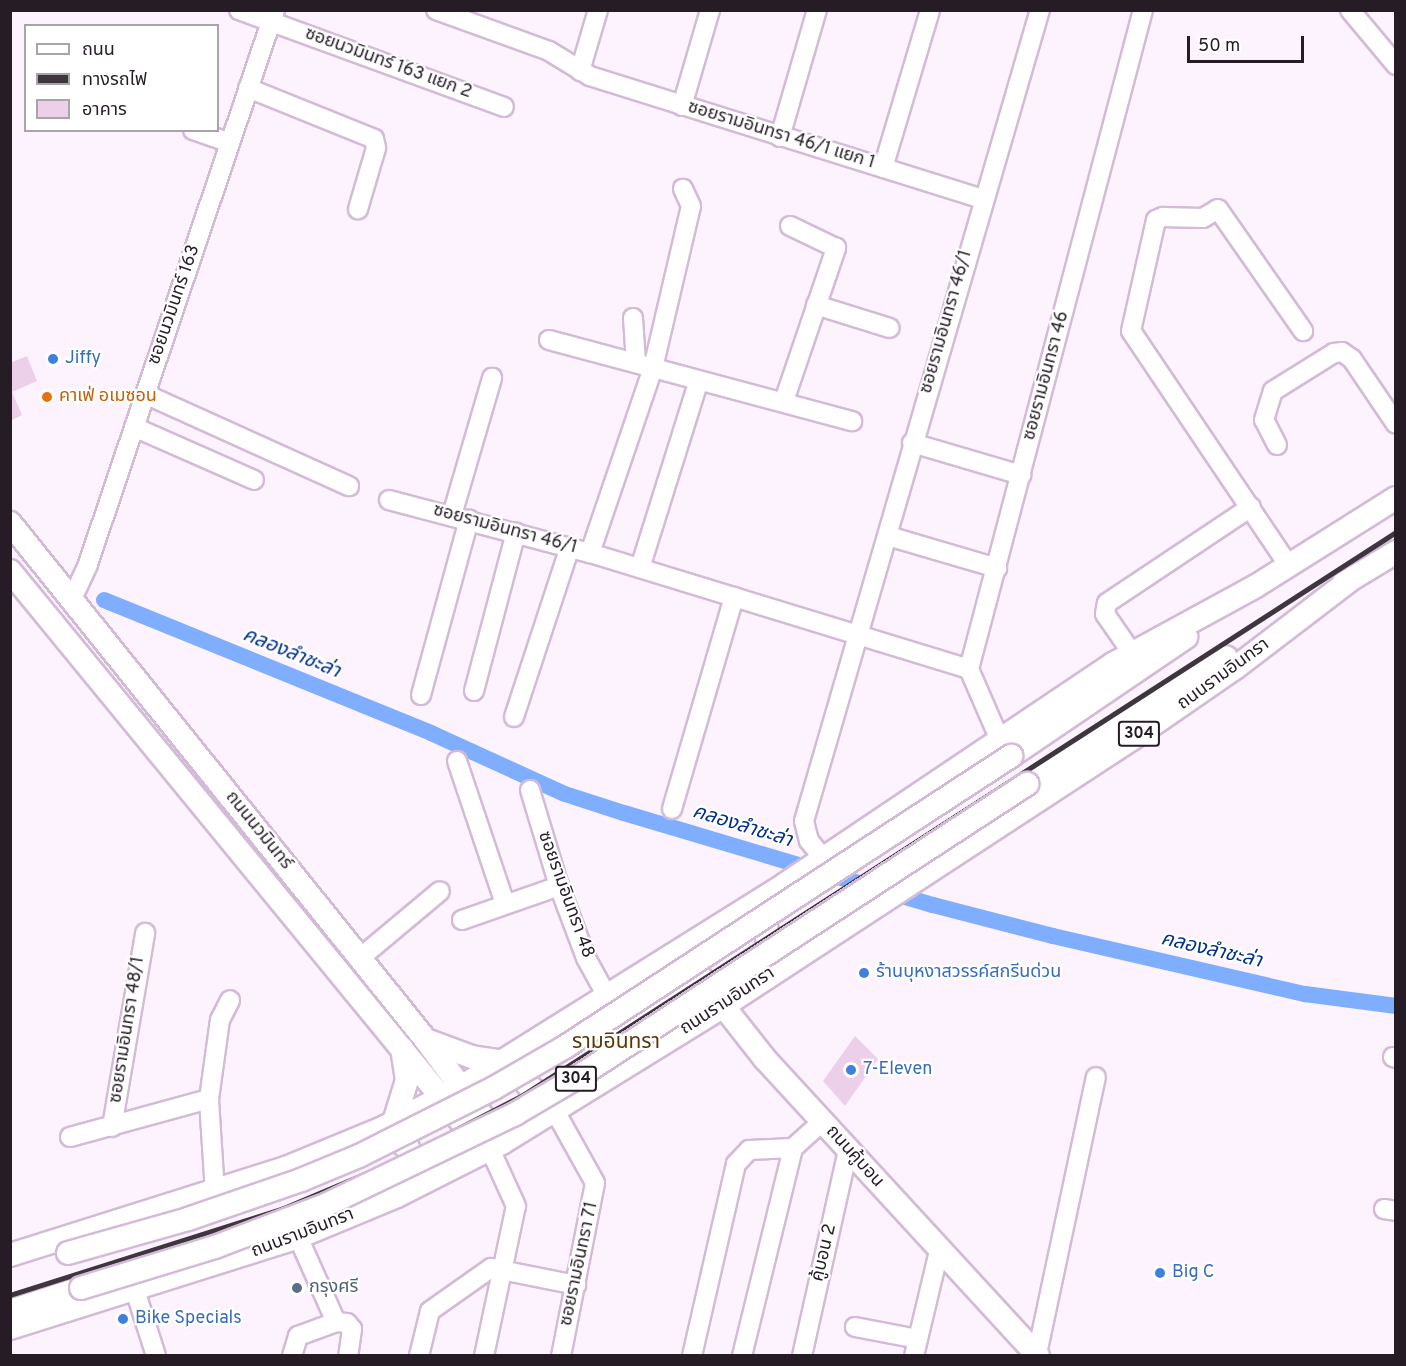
<!DOCTYPE html>
<html>
<head>
<meta charset="utf-8">
<style>
  body { margin:0 }
  #map { position:relative; width:1406px; height:1366px; overflow:hidden; background:#fdf3ff; font-family:Overpass,"Noto Sans Thai",sans-serif }
  div>[style] { position:absolute }
  .canal>* { height:16px; margin:-8px; padding:0 8px; transform-origin:8px; border-radius:8px; background:#80aeff }
  .building>* { inset:0; background:#eccfe9 }
  .roads { filter:drop-shadow(2px 0 #d3bbd7) drop-shadow(-2px 0 #d3bbd7) drop-shadow(0 2px #d3bbd7) drop-shadow(0 -2px #d3bbd7) }
  .minor>* { height:18px; margin:-9px; padding:0 9px; transform-origin:9px; border-radius:9px; background:#fff }
  .major>* { height:22px; margin:-11px; padding:0 11px; transform-origin:11px; border-radius:11px; background:#fff }
  .rail>* { height:4.5px; margin:-2.25px; padding:0 2.25px; transform-origin:2.25px; border-radius:2.25px; background:#3e353f }
  .bridges { filter:drop-shadow(2px 0 #d3bbd7) drop-shadow(-2px 0 #d3bbd7) drop-shadow(0 2px #d3bbd7) drop-shadow(0 -2px #d3bbd7) }
  .major-bridge>* { height:22px; margin:-11px; padding:0 11px; transform-origin:11px; border-radius:11px; background:#fff }
  .dots>* { width:16px; height:16px; translate:-50% -50%; box-sizing:border-box; border:3px solid #fff; border-radius:50% }
  span { translate:-50% -50%; white-space:nowrap; text-align:center; line-height:1.15; -webkit-text-stroke:4.5px #fff; paint-order:stroke }
  .shield-label span { padding:2px 4px; background:#fff; border:2px solid; border-radius:4px; -webkit-text-stroke-width:0 }
  .shield-label { font-size:16px; color:#251c26; font-weight:700 }
  .street-label { font-size:18px; color:#251c26 }
  .shop-label { font-size:18px; color:#366cbe }
  .left { translate:0 -50%; text-align:left }
  .food-label { font-size:18px; color:#c56008 }
  .service-label { font-size:18px; color:#4e5e75 }
  .water-label { font-size:20px; color:#00318a; font-style:italic }
  .quarter-label { font-size:21px; color:#5a3600 }
  .frame { position:absolute; inset:0; border:12px solid #251c26; pointer-events:none }
  .legend { position:absolute; left:24px; top:24px; width:195px; height:108px; box-sizing:border-box; background:#fff; border:2px solid #a8a4a8; margin:0; padding:8px 10px; list-style:none; font-size:18px; color:#251c26 }
  .legend li { display:flex; align-items:center; gap:12px; height:30px }
  .legend b { width:30px; border:2px solid #a8a4a8 }
  .scale { position:absolute; left:1187px; top:36px; width:117px; height:27px; box-sizing:border-box; border:3px solid #251c26; border-top:0; padding-left:8px; font-size:18px; line-height:21px; white-space:nowrap; color:#251c26; -webkit-text-stroke:4px #fff; paint-order:stroke }
</style>
</head>
<body>
<div id="map">
  <div class="canal">
    <div style="left:104px;top:600px;width:353px;rotate:22.1deg"></div>
    <div style="left:431px;top:733px;width:147px;rotate:24.5deg"></div>
    <div style="left:565px;top:794px;width:62px;rotate:17.9deg"></div>
    <div style="left:624px;top:813px;width:322px;rotate:16.6deg"></div>
    <div style="left:933px;top:905px;width:124px;rotate:14.5deg"></div>
    <div style="left:1053px;top:936px;width:259px;rotate:13deg"></div>
    <div style="left:1305px;top:994px;width:92px;rotate:7.5deg"></div>
  </div>
  <div class="building">
    <div style="clip-path:polygon(27px 356px,37px 381px,12px 392px,22px 415px,10px 421px,10px 363px)"></div>
    <div style="clip-path:polygon(855px 1036px,878px 1059px,845px 1106px,823px 1081px)"></div>
  </div>
  <div class="roads">
    <div class="minor">
      <div style="left:239px;top:10px;width:282px;rotate:20.1deg"></div>
      <div style="left:436px;top:10px;width:120px;rotate:19.9deg"></div>
      <div style="left:549px;top:51px;width:48px;rotate:31.4deg"></div>
      <div style="left:590px;top:76px;width:412px;rotate:17.4deg"></div>
      <div style="left:1350px;top:10px;width:72px;rotate:50.1deg"></div>
      <div style="left:580px;top:71px;width:64px;rotate:-73.6deg"></div>
      <div style="left:248px;top:88px;width:136px;rotate:22deg"></div>
      <div style="left:374px;top:139px;width:9px;rotate:77deg"></div>
      <div style="left:376px;top:148px;width:64px;rotate:106.4deg"></div>
      <div style="left:682px;top:106px;width:100px;rotate:-73.7deg"></div>
      <div style="left:193px;top:130px;width:39px;rotate:19deg"></div>
      <div style="left:780px;top:137px;width:132px;rotate:-73.8deg"></div>
      <div style="left:883px;top:168px;width:165px;rotate:-73.4deg"></div>
      <div style="left:816px;top:305px;width:77px;rotate:17.3deg"></div>
      <div style="left:633px;top:318px;width:45px;rotate:86.2deg"></div>
      <div style="left:549px;top:340px;width:314px;rotate:15deg"></div>
      <div style="left:145px;top:394px;width:224px;rotate:24.3deg"></div>
      <div style="left:784px;top:401px;width:162px;rotate:-71.2deg"></div>
      <div style="left:836px;top:248px;width:51px;rotate:-154.4deg"></div>
      <div style="left:134px;top:427px;width:131px;rotate:23.8deg"></div>
      <div style="left:912px;top:443px;width:114px;rotate:16.4deg"></div>
      <div style="left:1277px;top:445px;width:28px;rotate:-117deg"></div>
      <div style="left:1264px;top:420px;width:30px;rotate:-73deg"></div>
      <div style="left:1273px;top:391px;width:72px;rotate:-31.9deg"></div>
      <div style="left:1334px;top:353px;width:8px;rotate:-7deg"></div>
      <div style="left:1342px;top:352px;width:12px;rotate:35deg"></div>
      <div style="left:1352px;top:359px;width:78px;rotate:55.9deg"></div>
      <div style="left:389px;top:500px;width:208px;rotate:14.8deg"></div>
      <div style="left:590px;top:553px;width:396px;rotate:17deg"></div>
      <div style="left:452px;top:515px;width:143px;rotate:-73.7deg"></div>
      <div style="left:888px;top:536px;width:114px;rotate:16.4deg"></div>
      <div style="left:590px;top:553px;width:195px;rotate:-71.2deg"></div>
      <div style="left:653px;top:368px;width:166px;rotate:-76.8deg"></div>
      <div style="left:691px;top:206px;width:19px;rotate:-115deg"></div>
      <div style="left:1289px;top:566px;width:283px;rotate:-123.9deg"></div>
      <div style="left:1131px;top:331px;width:114px;rotate:-77.3deg"></div>
      <div style="left:1156px;top:220px;width:8px;rotate:-23deg"></div>
      <div style="left:1163px;top:217px;width:40px;rotate:1.4deg"></div>
      <div style="left:1203px;top:218px;width:17px;rotate:-31deg"></div>
      <div style="left:1218px;top:209px;width:149px;rotate:55.1deg"></div>
      <div style="left:640px;top:568px;width:194px;rotate:-72.6deg"></div>
      <div style="left:72px;top:599px;width:38px;rotate:-65deg"></div>
      <div style="left:88px;top:564px;width:585px;rotate:-71.35deg"></div>
      <div style="left:1132px;top:653px;width:47px;rotate:-124.7deg"></div>
      <div style="left:1105px;top:614px;width:11px;rotate:-80deg"></div>
      <div style="left:1107px;top:603px;width:173px;rotate:-33.7deg"></div>
      <div style="left:474px;top:691px;width:164px;rotate:-75.2deg"></div>
      <div style="left:421px;top:695px;width:182px;rotate:-74.7deg"></div>
      <div style="left:514px;top:717px;width:179px;rotate:-71.8deg"></div>
      <div style="left:999px;top:738px;width:75px;rotate:-113.5deg"></div>
      <div style="left:969px;top:669px;width:682px;rotate:-75.21deg"></div>
      <div style="left:457px;top:761px;width:151px;rotate:71.4deg"></div>
      <div style="left:530px;top:790px;width:100px;rotate:73.2deg"></div>
      <div style="left:559px;top:886px;width:77px;rotate:69.4deg"></div>
      <div style="left:586px;top:958px;width:46px;rotate:61.2deg"></div>
      <div style="left:672px;top:809px;width:221px;rotate:-73.7deg"></div>
      <div style="left:823px;top:858px;width:22px;rotate:-129deg"></div>
      <div style="left:809px;top:841px;width:21px;rotate:-104deg"></div>
      <div style="left:804px;top:821px;width:845px;rotate:-73.78deg"></div>
      <div style="left:462px;top:920px;width:103px;rotate:-19.3deg"></div>
      <div style="left:360px;top:958px;width:104px;rotate:-39.9deg"></div>
      <div style="left:1393px;top:1057px;width:3px;rotate:18deg"></div>
      <div style="left:555px;top:1111px;width:82px;rotate:60.9deg"></div>
      <div style="left:595px;top:1183px;width:176px;rotate:101.1deg"></div>
      <div style="left:112px;top:1127px;width:197px;rotate:-80.3deg"></div>
      <div style="left:70px;top:1137px;width:144px;rotate:-15.3deg"></div>
      <div style="left:215px;top:1193px;width:94px;rotate:-93.7deg"></div>
      <div style="left:209px;top:1099px;width:80px;rotate:-82.1deg"></div>
      <div style="left:220px;top:1020px;width:22px;rotate:-63deg"></div>
      <div style="left:1384px;top:1209px;width:12px;rotate:9deg"></div>
      <div style="left:298px;top:1237px;width:93px;rotate:65.9deg"></div>
      <div style="left:135px;top:1290px;width:69px;rotate:72.3deg"></div>
      <div style="left:855px;top:1327px;width:64px;rotate:10.8deg"></div>
      <div style="left:1037px;top:1354px;width:283px;rotate:-78deg"></div>
      <div style="left:292px;top:1356px;width:21px;rotate:-73deg"></div>
      <div style="left:298px;top:1336px;width:40px;rotate:-20.2deg"></div>
      <div style="left:336px;top:1322px;width:11px;rotate:5deg"></div>
      <div style="left:347px;top:1323px;width:8px;rotate:50deg"></div>
      <div style="left:352px;top:1329px;width:27px;rotate:98deg"></div>
      <div style="left:419px;top:1356px;width:46px;rotate:-76.3deg"></div>
      <div style="left:430px;top:1311px;width:75px;rotate:-35.2deg"></div>
      <div style="left:491px;top:1268px;width:87px;rotate:11.3deg"></div>
      <div style="left:484px;top:1356px;width:153px;rotate:-78deg"></div>
      <div style="left:516px;top:1206px;width:63px;rotate:-114.5deg"></div>
      <div style="left:692px;top:1356px;width:197px;rotate:-77.1deg"></div>
      <div style="left:736px;top:1164px;width:19px;rotate:-47deg"></div>
      <div style="left:749px;top:1150px;width:44px;rotate:-2.6deg"></div>
      <div style="left:742px;top:1356px;width:214px;rotate:-76.2deg"></div>
      <div style="left:793px;top:1148px;width:39px;rotate:-42deg"></div>
      <div style="left:802px;top:1356px;width:210px;rotate:-77.4deg"></div>
      <div style="left:914px;top:1356px;width:108px;rotate:-76.6deg"></div>
    </div>
    <div class="major">
      <div style="left:10px;top:523px;width:662px;rotate:51.19deg"></div>
      <div style="left:425px;top:1039px;width:127px;rotate:53.3deg"></div>
      <div style="left:10px;top:571px;width:746px;rotate:50.66deg"></div>
      <div style="left:1343px;top:584px;width:62px;rotate:-31.1deg"></div>
      <div style="left:1011px;top:756px;width:212px;rotate:-34.2deg"></div>
      <div style="left:1027px;top:784px;width:236px;rotate:-32.5deg"></div>
      <div style="left:764px;top:900px;width:38px;rotate:85deg"></div>
      <div style="left:767px;top:938px;width:21px;rotate:45deg"></div>
      <div style="left:782px;top:953px;width:9px;rotate:13deg"></div>
      <div style="left:680px;top:951px;width:137px;rotate:51.8deg"></div>
      <div style="left:765px;top:1059px;width:403px;rotate:47.4deg"></div>
      <div style="left:592px;top:1024px;width:36px;rotate:-3deg"></div>
      <div style="left:628px;top:1022px;width:75px;rotate:-31.4deg"></div>
      <div style="left:692px;top:983px;width:13px;rotate:4deg"></div>
      <div style="left:426px;top:1040px;width:49px;rotate:20.3deg"></div>
      <div style="left:472px;top:1057px;width:30px;rotate:9deg"></div>
      <div style="left:529px;top:1053px;width:20px;rotate:105deg"></div>
      <div style="left:524px;top:1072px;width:14px;rotate:73deg"></div>
      <div style="left:528px;top:1085px;width:13px;rotate:42deg"></div>
      <div style="left:538px;top:1094px;width:24px;rotate:19deg"></div>
      <div style="left:394px;top:1122px;width:44px;rotate:-72.8deg"></div>
      <div style="left:407px;top:1080px;width:32px;rotate:-99deg"></div>
      <div style="left:383px;top:1128px;width:32px;rotate:39deg"></div>
      <div style="left:408px;top:1148px;width:12px;rotate:76deg"></div>
      <div style="left:411px;top:1160px;width:23px;rotate:105deg"></div>
      <div style="left:10px;top:1255px;width:289px;rotate:-17.5deg"></div>
      <div style="left:286px;top:1168px;width:105px;rotate:-22.4deg"></div>
      <div style="left:383px;top:1128px;width:88px;rotate:-27.7deg"></div>
      <div style="left:461px;top:1087px;width:381px;rotate:-32deg"></div>
      <div style="left:784px;top:885px;width:396px;rotate:-33.9deg"></div>
      <div style="left:1113px;top:664px;width:163px;rotate:-28.6deg"></div>
      <div style="left:1256px;top:586px;width:165px;rotate:-32.2deg"></div>
      <div style="left:10px;top:1311px;width:75px;rotate:-17.9deg"></div>
      <div style="left:10px;top:1328px;width:302px;rotate:-17.5deg"></div>
      <div style="left:298px;top:1237px;width:107px;rotate:-22.5deg"></div>
      <div style="left:397px;top:1196px;width:118px;rotate:-26.8deg"></div>
      <div style="left:502px;top:1143px;width:259px;rotate:-31.7deg"></div>
      <div style="left:722px;top:1007px;width:490px;rotate:-33.2deg"></div>
      <div style="left:1132px;top:739px;width:125px;rotate:-34.6deg"></div>
      <div style="left:1235px;top:668px;width:150px;rotate:-37.4deg"></div>
    </div>
  </div>
  <div class="rail">
    <div style="left:10px;top:1295px;width:287px;rotate:-17.6deg"></div>
    <div style="left:284px;top:1208px;width:121px;rotate:-22.9deg"></div>
    <div style="left:395px;top:1161px;width:144px;rotate:-27.3deg"></div>
    <div style="left:523px;top:1095px;width:1039px;rotate:-32.82deg"></div>
  </div>
  <div class="bridges">
    <div class="major-bridge">
      <div style="left:68px;top:1253px;width:125px;rotate:-15.8deg"></div>
      <div style="left:188px;top:1219px;width:120px;rotate:-19deg"></div>
      <div style="left:301px;top:1180px;width:63px;rotate:-22.5deg"></div>
      <div style="left:359px;top:1156px;width:151px;rotate:-26.7deg"></div>
      <div style="left:494px;top:1088px;width:82px;rotate:-30deg"></div>
      <div style="left:565px;top:1047px;width:533px;rotate:-33.12deg"></div>
      <div style="left:81px;top:1288px;width:140px;rotate:-17deg"></div>
      <div style="left:215px;top:1247px;width:121px;rotate:-20.8deg"></div>
      <div style="left:328px;top:1204px;width:208px;rotate:-25.7deg"></div>
      <div style="left:515px;top:1114px;width:77px;rotate:-30.6deg"></div>
      <div style="left:581px;top:1075px;width:533px;rotate:-33.12deg"></div>
    </div>
  </div>
  <div class="dots">
    <div style="left:53px;top:359px;background:#3f7fe0"></div>
    <div style="left:47px;top:397px;background:#e8710a"></div>
    <div style="left:864px;top:973px;background:#3f7fe0"></div>
    <div style="left:851px;top:1070px;background:#3f7fe0"></div>
    <div style="left:1160px;top:1273px;background:#3f7fe0"></div>
    <div style="left:297px;top:1288px;background:#5c6f8a"></div>
    <div style="left:123px;top:1319px;background:#3f7fe0"></div>
  </div>
  <div class="shield-label">
    <span style="left:1139px;top:734px">304</span>
    <span style="left:576px;top:1079px">304</span>
  </div>
  <div class="street-label">
    <span style="left:388px;top:64px;rotate:20deg">ซอยนวมินทร์ 163 แยก 2</span>
    <span style="left:781px;top:136px;rotate:17deg">ซอยรามอินทรา 46/1 แยก 1</span>
    <span style="left:175px;top:305px;rotate:-71deg">ซอยนวมินทร์ 163</span>
    <span style="left:947px;top:322px;rotate:-74deg">ซอยรามอินทรา 46/1</span>
    <span style="left:1047px;top:376px;rotate:-75deg">ซอยรามอินทรา 46</span>
    <span style="left:505px;top:530px;rotate:15deg">ซอยรามอินทรา 46/1</span>
    <span style="left:1224px;top:675px;rotate:-36deg">ถนนรามอินทรา</span>
    <span style="left:258px;top:831px;rotate:51deg">ถนนนวมินทร์</span>
    <span style="left:565px;top:895px;rotate:70deg">ซอยรามอินทรา 48</span>
    <span style="left:728px;top:1002px;rotate:-33deg">ถนนรามอินทรา</span>
    <span style="left:128px;top:1030px;rotate:-81deg">ซอยรามอินทรา 48/1</span>
    <span style="left:854px;top:1157px;rotate:48deg">ถนนคู้บอน</span>
    <span style="left:303px;top:1234px;rotate:-21deg">ถนนรามอินทรา</span>
    <span style="left:825px;top:1253px;rotate:-77deg">คู้บอน 2</span>
    <span style="left:580px;top:1264px;rotate:-78deg">ซอยรามอินทรา 71</span>
  </div>
  <div class="shop-label">
    <span class="left" style="left:65px;top:359px">Jiffy</span>
    <span class="left" style="left:876px;top:973px">ร้านบุหงาสวรรค์สกรีนด่วน</span>
    <span class="left" style="left:863px;top:1070px">7-Eleven</span>
    <span class="left" style="left:1172px;top:1273px">Big C</span>
    <span class="left" style="left:135px;top:1319px">Bike Specials</span>
  </div>
  <div class="food-label">
    <span class="left" style="left:59px;top:397px">คาเฟ่ อเมซอน</span>
  </div>
  <div class="service-label">
    <span class="left" style="left:309px;top:1288px">กรุงศรี</span>
  </div>
  <div class="water-label">
    <span style="left:291px;top:654px;rotate:22deg">คลองลำชะล่า</span>
    <span style="left:742px;top:827px;rotate:17deg">คลองลำชะล่า</span>
    <span style="left:1211px;top:951px;rotate:13deg">คลองลำชะล่า</span>
  </div>
  <div class="quarter-label">
    <span style="left:616px;top:1043px">รามอินทรา</span>
  </div>
  <div class="frame"></div>
  <ul class="legend">
  <li><b style="height:8px;background:#fff"></b>ถนน</li>
  <li><b style="height:8px;background:#3e353f"></b>ทางรถไฟ</li>
  <li><b style="height:16px;background:#eccfe9"></b>อาคาร</li>
  </ul>
  <div class="scale">50 m</div>
</div>
</body>
</html>
